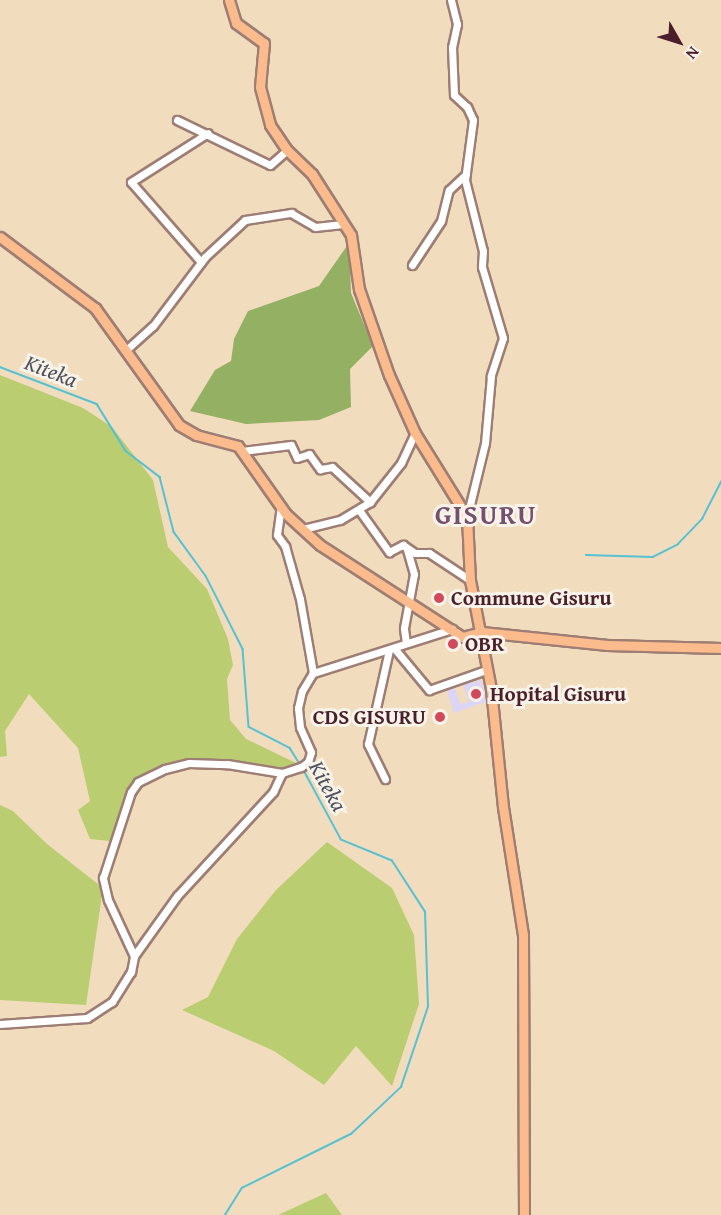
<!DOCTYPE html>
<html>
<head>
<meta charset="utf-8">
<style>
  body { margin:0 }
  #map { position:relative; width:721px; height:1215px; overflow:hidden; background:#f2dcbe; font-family:"Gentium Book Plus",serif }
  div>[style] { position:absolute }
  .built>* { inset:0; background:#dcd5f6 }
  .green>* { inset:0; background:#bbcd71 }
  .forest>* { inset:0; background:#94b063 }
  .stream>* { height:1.5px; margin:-0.75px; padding:0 0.75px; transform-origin:0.75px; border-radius:0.75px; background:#57c1d2 }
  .roads { filter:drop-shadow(2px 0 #9e7e74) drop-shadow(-2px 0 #9e7e74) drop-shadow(0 2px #9e7e74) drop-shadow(0 -2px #9e7e74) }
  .minor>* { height:7px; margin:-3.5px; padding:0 3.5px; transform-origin:3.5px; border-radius:3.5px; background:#fff }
  .major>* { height:9px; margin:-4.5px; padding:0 4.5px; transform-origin:4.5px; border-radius:4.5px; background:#fbbb8c }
  .dots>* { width:16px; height:16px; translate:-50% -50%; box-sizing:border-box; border:3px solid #f7f3e8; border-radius:50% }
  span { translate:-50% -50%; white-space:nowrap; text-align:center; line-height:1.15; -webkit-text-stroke:6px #f7f3e8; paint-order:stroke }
  .poi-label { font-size:21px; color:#4a1f2b; font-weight:700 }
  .left { translate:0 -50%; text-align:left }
  .right { translate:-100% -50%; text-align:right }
  .water-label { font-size:22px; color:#4e505d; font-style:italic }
  .district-label { font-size:27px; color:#744f70; font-weight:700; letter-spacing:1.5px }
  .north { position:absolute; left:649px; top:12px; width:60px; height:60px; -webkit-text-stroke:4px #f7f3e8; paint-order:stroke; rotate:129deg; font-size:16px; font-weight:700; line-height:24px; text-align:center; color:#4a1f2b }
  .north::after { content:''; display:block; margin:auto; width:21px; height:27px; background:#4a1f2b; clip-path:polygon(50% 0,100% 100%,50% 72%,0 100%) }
</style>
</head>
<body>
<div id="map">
  <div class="built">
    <div style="clip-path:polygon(481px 680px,488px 701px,454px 713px,444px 682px,459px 683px,455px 688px,460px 704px,469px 702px,463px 685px)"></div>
  </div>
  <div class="green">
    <div style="clip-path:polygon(0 375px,83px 408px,112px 427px,153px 480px,168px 547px,207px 589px,228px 639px,233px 665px,227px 679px,230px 720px,246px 739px,296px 763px,296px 768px,234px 764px,159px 768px,134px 781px,110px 841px,90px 839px,78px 810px,90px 801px,78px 748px,29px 694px,5px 731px,7px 756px,0 757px)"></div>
    <div style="clip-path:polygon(0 805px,13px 811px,47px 844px,103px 888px,86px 1005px,0 1000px)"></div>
    <div style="clip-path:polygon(327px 842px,392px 888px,414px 935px,419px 1004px,392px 1086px,356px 1046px,324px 1085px,274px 1051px,182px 1010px,208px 997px,237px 939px,276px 890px)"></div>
    <div style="clip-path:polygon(326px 1193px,342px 1215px,278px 1215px)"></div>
  </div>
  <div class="forest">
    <div style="clip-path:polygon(349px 243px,351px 293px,373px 346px,350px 369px,351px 407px,319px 420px,246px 424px,190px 411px,215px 370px,231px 361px,234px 339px,248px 311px,319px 286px)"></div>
  </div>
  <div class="stream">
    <div style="left:0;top:367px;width:104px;rotate:20.9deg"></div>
    <div style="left:97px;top:404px;width:55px;rotate:58.3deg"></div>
    <div style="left:126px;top:451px;width:43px;rotate:37.4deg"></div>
    <div style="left:160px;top:477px;width:57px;rotate:75.7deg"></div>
    <div style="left:174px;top:532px;width:54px;rotate:54deg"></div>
    <div style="left:206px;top:576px;width:82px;rotate:63.1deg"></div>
    <div style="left:243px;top:649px;width:78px;rotate:85.6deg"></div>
    <div style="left:249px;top:727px;width:46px;rotate:27.1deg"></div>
    <div style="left:290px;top:748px;width:19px;rotate:58deg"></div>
    <div style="left:586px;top:555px;width:67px;rotate:1.7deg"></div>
    <div style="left:653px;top:557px;width:28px;rotate:-27deg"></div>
    <div style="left:678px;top:544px;width:35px;rotate:-46deg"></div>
    <div style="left:702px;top:519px;width:42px;rotate:-62.8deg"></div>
    <div style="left:225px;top:1215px;width:32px;rotate:-58deg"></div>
    <div style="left:242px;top:1188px;width:122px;rotate:-26.4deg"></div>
    <div style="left:351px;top:1134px;width:69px;rotate:-43.2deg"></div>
    <div style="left:401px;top:1087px;width:84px;rotate:-71.4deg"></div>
    <div style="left:428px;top:1007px;width:95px;rotate:-91.8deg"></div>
    <div style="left:425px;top:912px;width:61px;rotate:-122.9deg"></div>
    <div style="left:392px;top:861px;width:55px;rotate:-157.6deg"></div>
    <div style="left:341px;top:840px;width:82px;rotate:-118.4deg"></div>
  </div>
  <div class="roads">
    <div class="minor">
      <div style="left:451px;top:0;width:25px;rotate:76deg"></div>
      <div style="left:457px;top:24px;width:24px;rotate:102deg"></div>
      <div style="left:452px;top:47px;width:48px;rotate:87.6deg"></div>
      <div style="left:454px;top:95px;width:18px;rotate:43deg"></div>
      <div style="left:467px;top:107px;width:14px;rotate:65deg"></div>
      <div style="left:473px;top:120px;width:61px;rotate:97.6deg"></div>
      <div style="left:465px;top:180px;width:73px;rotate:75.8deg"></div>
      <div style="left:483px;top:251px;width:16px;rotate:94deg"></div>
      <div style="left:482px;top:267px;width:74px;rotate:73.5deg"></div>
      <div style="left:503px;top:338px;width:40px;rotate:108deg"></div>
      <div style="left:491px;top:376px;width:67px;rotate:95.1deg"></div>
      <div style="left:485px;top:443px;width:76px;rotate:103.7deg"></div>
      <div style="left:177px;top:120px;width:103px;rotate:25.8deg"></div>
      <div style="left:270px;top:165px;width:23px;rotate:-41deg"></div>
      <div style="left:201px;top:262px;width:106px;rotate:-131.2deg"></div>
      <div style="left:131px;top:182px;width:91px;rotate:-32.5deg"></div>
      <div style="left:412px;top:265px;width:53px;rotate:-56.6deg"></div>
      <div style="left:441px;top:221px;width:32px;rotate:-76deg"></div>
      <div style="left:449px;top:190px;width:23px;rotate:-43deg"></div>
      <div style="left:126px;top:350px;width:36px;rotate:-42deg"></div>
      <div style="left:153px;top:326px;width:86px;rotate:-53deg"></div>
      <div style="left:205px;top:257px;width:54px;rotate:-42.8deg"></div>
      <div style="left:245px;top:220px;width:47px;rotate:-8.7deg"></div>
      <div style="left:291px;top:213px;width:28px;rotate:30deg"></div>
      <div style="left:315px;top:227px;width:28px;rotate:-6deg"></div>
      <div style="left:242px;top:451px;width:49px;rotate:-7deg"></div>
      <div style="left:291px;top:445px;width:14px;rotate:65deg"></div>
      <div style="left:297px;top:458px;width:13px;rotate:-18deg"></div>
      <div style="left:309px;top:454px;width:19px;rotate:54deg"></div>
      <div style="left:320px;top:469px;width:12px;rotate:-9deg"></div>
      <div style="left:332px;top:467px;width:52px;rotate:42.6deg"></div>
      <div style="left:281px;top:506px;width:29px;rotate:98deg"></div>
      <div style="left:277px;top:535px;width:14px;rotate:54deg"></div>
      <div style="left:285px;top:546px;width:55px;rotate:74.2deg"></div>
      <div style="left:300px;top:599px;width:75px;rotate:80deg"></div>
      <div style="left:359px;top:510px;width:52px;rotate:54.5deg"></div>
      <div style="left:389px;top:552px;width:16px;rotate:-27deg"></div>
      <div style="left:403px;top:545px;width:14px;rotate:34deg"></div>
      <div style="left:415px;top:553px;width:14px"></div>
      <div style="left:429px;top:553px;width:49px;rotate:33.4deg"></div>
      <div style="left:303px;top:529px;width:38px;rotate:-14deg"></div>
      <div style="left:340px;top:520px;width:35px;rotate:-31deg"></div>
      <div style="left:370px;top:502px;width:50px;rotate:-51.5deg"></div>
      <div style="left:401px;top:463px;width:33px;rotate:-65deg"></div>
      <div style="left:406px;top:643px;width:15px;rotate:-98deg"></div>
      <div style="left:404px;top:628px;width:55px;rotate:-79.5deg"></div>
      <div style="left:414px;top:574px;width:26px;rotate:-106deg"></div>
      <div style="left:394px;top:648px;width:55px;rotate:50.2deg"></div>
      <div style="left:429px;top:690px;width:60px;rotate:-19.3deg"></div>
      <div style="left:385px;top:779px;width:39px;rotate:-116deg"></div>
      <div style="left:368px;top:744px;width:96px;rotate:-77.4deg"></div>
      <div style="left:134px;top:956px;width:74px;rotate:-54.4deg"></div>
      <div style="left:177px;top:896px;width:142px;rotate:-47.3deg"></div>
      <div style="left:273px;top:792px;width:21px;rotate:-65deg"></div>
      <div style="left:0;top:1024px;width:87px;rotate:-3.9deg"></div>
      <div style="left:87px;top:1018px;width:30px;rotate:-33deg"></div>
      <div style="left:112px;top:1002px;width:36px;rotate:-58deg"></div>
      <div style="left:131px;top:972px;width:16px;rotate:-79deg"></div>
      <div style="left:134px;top:956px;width:62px;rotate:-114.9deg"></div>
      <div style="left:108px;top:900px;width:23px;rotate:-103deg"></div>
      <div style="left:103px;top:878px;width:90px;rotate:-72deg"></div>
      <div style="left:131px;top:792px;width:12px;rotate:-55deg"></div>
      <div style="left:138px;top:782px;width:30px;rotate:-26deg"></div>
      <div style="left:165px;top:769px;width:25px;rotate:-14deg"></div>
      <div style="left:189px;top:763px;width:38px;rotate:2deg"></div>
      <div style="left:227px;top:764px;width:56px;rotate:9.3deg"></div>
      <div style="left:282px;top:773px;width:20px;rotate:-18deg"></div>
      <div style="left:301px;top:767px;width:9px;rotate:-36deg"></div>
      <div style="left:308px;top:762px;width:10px;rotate:-73deg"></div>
      <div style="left:311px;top:752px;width:27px;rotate:-114deg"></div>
      <div style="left:300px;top:727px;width:19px;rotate:-96deg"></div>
      <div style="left:298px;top:708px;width:17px;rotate:-77deg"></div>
      <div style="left:302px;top:691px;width:21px;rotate:-59deg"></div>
      <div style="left:313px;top:673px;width:146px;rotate:-17.6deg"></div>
    </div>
    <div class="major">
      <div style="left:229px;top:0;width:24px;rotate:73deg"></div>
      <div style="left:236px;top:23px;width:34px;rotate:36deg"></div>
      <div style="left:264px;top:43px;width:44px;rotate:95.2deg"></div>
      <div style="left:260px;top:87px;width:39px;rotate:75deg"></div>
      <div style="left:270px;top:125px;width:30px;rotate:56deg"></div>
      <div style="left:287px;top:150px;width:35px;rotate:44deg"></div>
      <div style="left:312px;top:174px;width:72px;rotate:57.4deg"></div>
      <div style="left:351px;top:235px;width:55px;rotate:81.6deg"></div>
      <div style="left:359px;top:289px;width:91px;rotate:70.8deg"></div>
      <div style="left:389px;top:375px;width:64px;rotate:65.9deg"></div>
      <div style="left:415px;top:433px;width:99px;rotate:58.2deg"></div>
      <div style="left:467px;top:517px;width:63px;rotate:87.3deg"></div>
      <div style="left:470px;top:580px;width:111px;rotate:79.1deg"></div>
      <div style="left:491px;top:689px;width:119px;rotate:84.2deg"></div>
      <div style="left:503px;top:807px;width:130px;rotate:81.1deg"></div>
      <div style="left:523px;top:935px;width:280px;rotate:89.8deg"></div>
      <div style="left:0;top:237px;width:119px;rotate:36.8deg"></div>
      <div style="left:95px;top:308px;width:144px;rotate:54.3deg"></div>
      <div style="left:179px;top:425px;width:20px;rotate:30deg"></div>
      <div style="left:196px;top:435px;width:43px;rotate:14.7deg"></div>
      <div style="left:238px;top:446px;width:83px;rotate:54.8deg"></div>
      <div style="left:286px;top:514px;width:46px;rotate:42.4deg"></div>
      <div style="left:320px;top:545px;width:169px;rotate:32.9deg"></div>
      <div style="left:462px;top:637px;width:21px;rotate:-14deg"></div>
      <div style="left:482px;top:632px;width:126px;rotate:5.9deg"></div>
      <div style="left:607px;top:645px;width:114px;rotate:1.5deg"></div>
    </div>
  </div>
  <div class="dots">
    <div style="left:439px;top:598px;background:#d1495b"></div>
    <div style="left:453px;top:644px;background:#d1495b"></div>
    <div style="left:476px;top:694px;background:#d1495b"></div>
    <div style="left:440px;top:717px;background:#d1495b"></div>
  </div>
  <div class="poi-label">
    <span class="left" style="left:451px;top:598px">Commune Gisuru</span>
    <span class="left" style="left:465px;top:644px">OBR</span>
    <span class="left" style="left:490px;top:694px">Hopital Gisuru</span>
    <span class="right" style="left:426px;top:717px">CDS GISURU</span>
  </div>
  <div class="water-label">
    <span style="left:51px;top:371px;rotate:21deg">Kiteka</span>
    <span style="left:328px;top:786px;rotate:61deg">Kiteka</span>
  </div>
  <div class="district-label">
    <span style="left:486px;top:515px">GISURU</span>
  </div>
  <div class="north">N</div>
</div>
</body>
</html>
